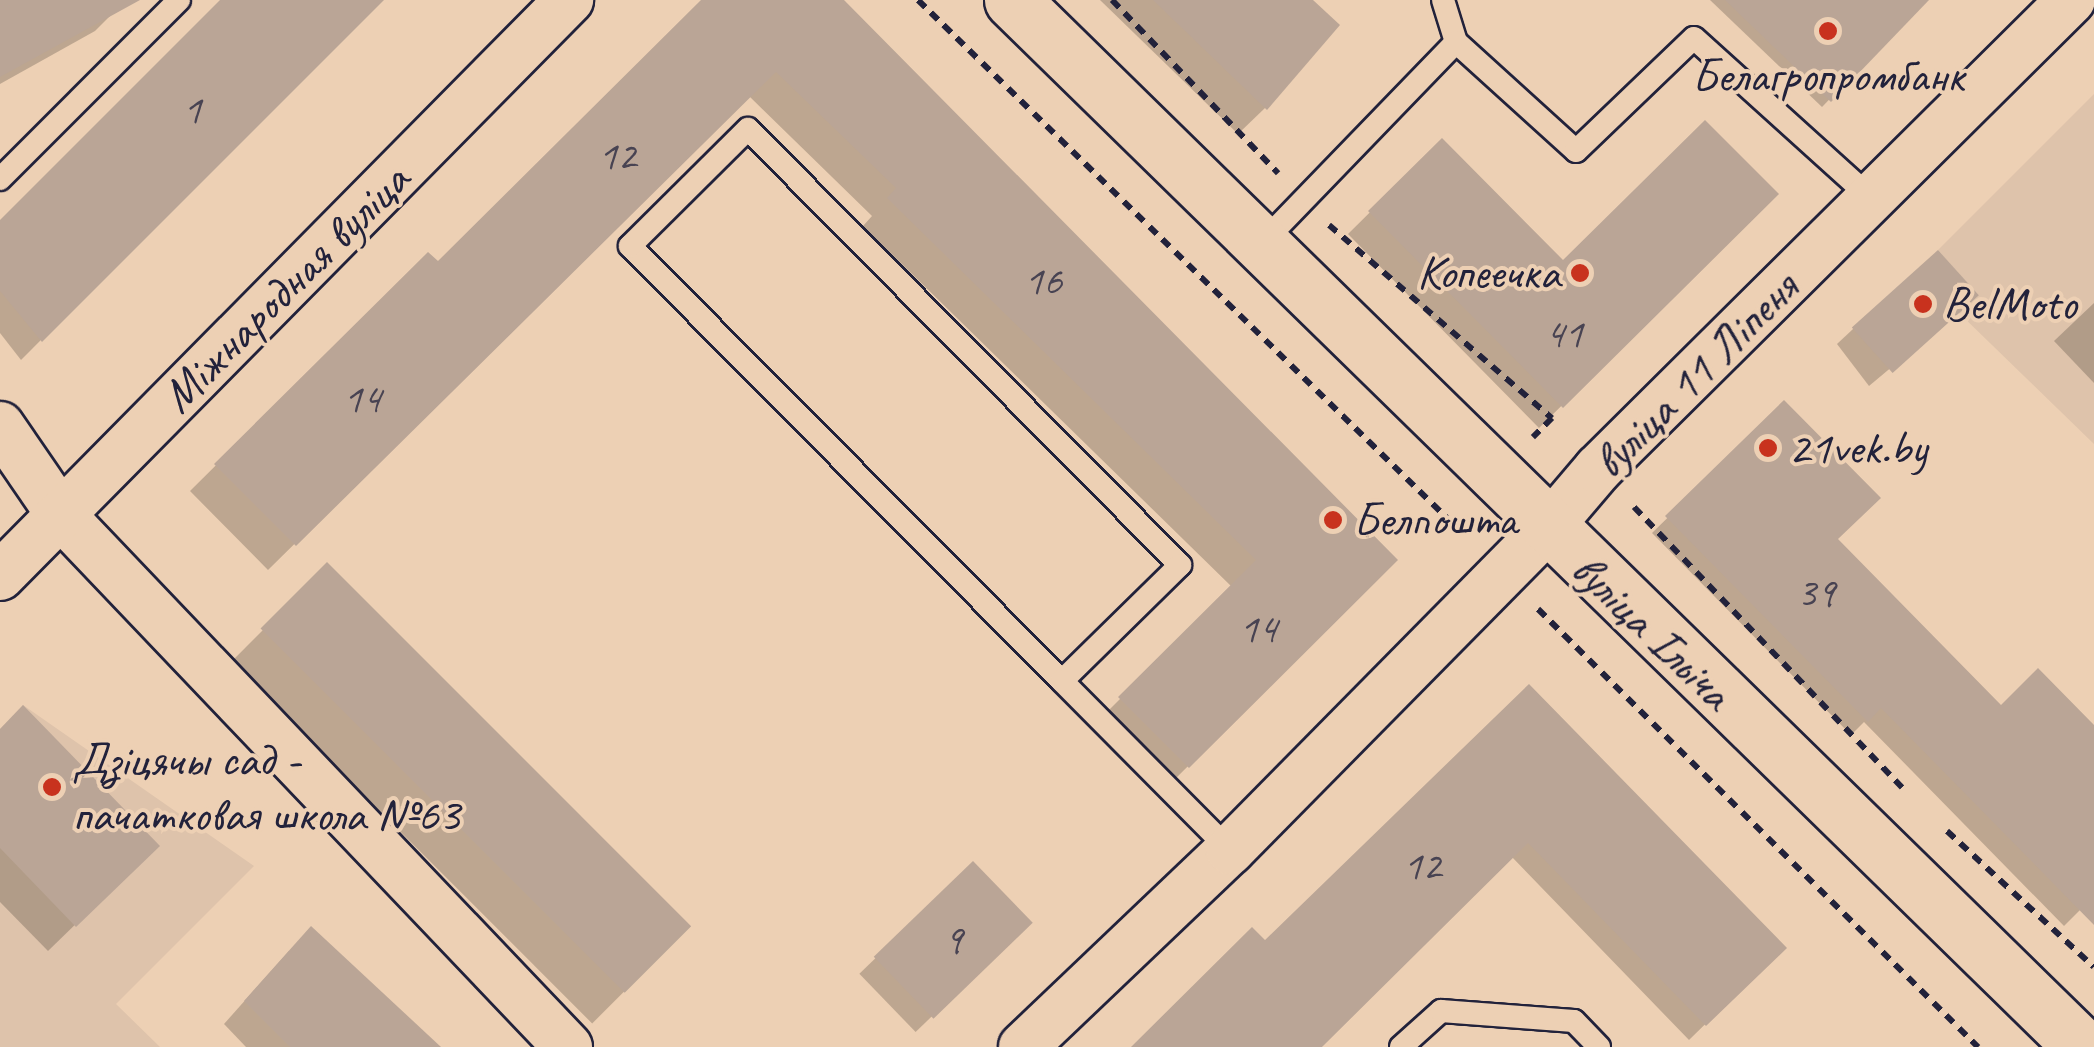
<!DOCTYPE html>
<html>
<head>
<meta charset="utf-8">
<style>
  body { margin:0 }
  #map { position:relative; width:2094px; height:1047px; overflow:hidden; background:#edd0b4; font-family:Caveat,sans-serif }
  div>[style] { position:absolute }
  .built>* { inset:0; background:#dec3ab }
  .shadow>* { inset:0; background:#0003; transform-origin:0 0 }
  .building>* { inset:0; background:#baa596; transform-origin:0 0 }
  .path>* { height:6px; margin-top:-3px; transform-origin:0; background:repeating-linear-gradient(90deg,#22223b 0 10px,transparent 0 18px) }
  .roads { filter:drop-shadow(2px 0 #22223b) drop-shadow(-2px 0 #22223b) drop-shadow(0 2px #22223b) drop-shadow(0 -2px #22223b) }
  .service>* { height:22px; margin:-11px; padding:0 11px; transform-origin:11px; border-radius:11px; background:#edd0b4 }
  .minor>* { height:48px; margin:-24px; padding:0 24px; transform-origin:24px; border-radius:24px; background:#edd0b4 }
  .primary>* { height:55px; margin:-27.5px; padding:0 27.5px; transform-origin:27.5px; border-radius:27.5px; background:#edd0b4 }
  .dots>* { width:28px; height:28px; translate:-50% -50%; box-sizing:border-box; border:5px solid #edd0b4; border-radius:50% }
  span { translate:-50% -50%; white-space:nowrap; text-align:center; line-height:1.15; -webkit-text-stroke:8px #edd0b4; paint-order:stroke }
  .number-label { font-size:42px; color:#484352 }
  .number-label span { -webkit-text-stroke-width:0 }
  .poi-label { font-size:48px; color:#22223b }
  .right { translate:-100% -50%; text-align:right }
  .left { translate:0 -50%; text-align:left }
  .street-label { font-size:48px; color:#22223b }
</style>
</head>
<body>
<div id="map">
  <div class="built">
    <div style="clip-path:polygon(2094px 94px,2094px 444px,1958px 312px,1978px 295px,1938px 250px)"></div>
    <div style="clip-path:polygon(23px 705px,254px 866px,116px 1004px,160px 1047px,0 1047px,0 729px)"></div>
  </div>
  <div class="shadow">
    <div style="clip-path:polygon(0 0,108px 0,114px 12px,95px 31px,0 84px)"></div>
    <div style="clip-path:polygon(224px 0,380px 0,21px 360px,0 333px,0 224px)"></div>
    <div style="clip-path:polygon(705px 0,841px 0,1395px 560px,1162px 792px,1094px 725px,1232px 587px,863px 226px,872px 216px,749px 96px,268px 570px,190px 491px,428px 255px,438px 265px)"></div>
    <div style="clip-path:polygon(1100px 0,1310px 0,1265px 108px,1238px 134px)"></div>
    <div style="clip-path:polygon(1710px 0,1912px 0,1919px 7px,1822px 107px)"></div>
    <div style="clip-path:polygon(1442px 141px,1563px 263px,1776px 194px,1539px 428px,1348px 234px)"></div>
    <div style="clip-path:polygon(2094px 303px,2094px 383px,2054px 341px)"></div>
    <div style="clip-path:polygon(1960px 310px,1869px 386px,1837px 344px,1853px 329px)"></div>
    <div style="clip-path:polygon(1784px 404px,1834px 540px,2001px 708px,2094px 728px,2094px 896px,2064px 926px,1864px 722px,1851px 735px,1652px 533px)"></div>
    <div style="left:327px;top:566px;width:511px;height:136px;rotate:45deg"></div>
    <div style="clip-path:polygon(1529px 687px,1783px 948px,1689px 1040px,1511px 856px,1319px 1047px,1135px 1047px,1265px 943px)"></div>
    <div style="clip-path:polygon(0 732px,156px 846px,48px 951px,0 902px)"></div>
    <div style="left:973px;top:864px;width:81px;height:158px;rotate:46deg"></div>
    <div style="clip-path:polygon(289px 951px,438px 1047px,246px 1047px,224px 1024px)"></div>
  </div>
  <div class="building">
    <div style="clip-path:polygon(0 0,140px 0,0 77px)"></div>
    <div style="clip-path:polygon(220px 0,384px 0,42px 342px,0 291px,0 220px)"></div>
    <div style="clip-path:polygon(701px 0,844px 0,1398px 560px,1189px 768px,1118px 697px,1256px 560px,887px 198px,896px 188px,776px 72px,296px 546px,214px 464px,428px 252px,438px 261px)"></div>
    <div style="clip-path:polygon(1153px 0,1313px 0,1340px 25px,1267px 110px)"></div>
    <div style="clip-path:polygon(1725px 0,1929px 0,1831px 102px)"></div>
    <div style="clip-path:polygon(1705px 120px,1779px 194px,1563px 408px,1368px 211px,1442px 138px,1563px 260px)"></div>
    <div style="left:1938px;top:250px;width:61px;height:116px;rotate:48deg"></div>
    <div style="clip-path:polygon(1784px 400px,1881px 498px,1838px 539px,2001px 705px,2038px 668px,2094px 725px,2094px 925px,1881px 708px,1868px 722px,1665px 516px)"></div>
    <div style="left:327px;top:562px;width:515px;height:94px;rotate:45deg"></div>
    <div style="clip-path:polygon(1529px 684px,1787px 948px,1706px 1026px,1528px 843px,1322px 1047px,1131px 1047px,1252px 927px,1265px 940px)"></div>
    <div style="clip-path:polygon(23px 705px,160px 846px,76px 927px,0 848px,0 729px)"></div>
    <div style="left:973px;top:861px;width:86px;height:138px;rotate:46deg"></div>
    <div style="clip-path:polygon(311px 926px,441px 1047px,290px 1047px,244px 1001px)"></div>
  </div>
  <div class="path">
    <div style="left:918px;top:0;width:747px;rotate:44.4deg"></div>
    <div style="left:1452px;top:523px;width:11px;rotate:-49deg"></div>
    <div style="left:1112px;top:0;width:240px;rotate:46.2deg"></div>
    <div style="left:1329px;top:225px;width:295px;rotate:40.9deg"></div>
    <div style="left:1552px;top:418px;width:27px;rotate:135deg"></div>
    <div style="left:1634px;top:507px;width:388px;rotate:46.3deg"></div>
    <div style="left:1538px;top:609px;width:621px;rotate:44.87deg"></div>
    <div style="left:1947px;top:831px;width:200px;rotate:42.8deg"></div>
  </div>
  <div class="roads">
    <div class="service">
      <div style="left:1443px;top:0;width:44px;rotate:72.8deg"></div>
      <div style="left:0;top:179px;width:253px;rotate:-45deg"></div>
      <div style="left:1262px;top:243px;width:279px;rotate:-46deg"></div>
      <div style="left:1456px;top:42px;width:162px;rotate:42.2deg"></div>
      <div style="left:1576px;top:151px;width:163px;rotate:-43.8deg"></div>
      <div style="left:1694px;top:38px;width:239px;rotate:42.1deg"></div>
      <div style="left:1062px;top:681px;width:613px;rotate:-134.8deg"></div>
      <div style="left:630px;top:246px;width:166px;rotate:-44.8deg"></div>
      <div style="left:748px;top:129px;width:614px;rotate:45.26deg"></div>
      <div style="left:1180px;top:565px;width:165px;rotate:135.5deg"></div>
      <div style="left:1062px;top:681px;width:238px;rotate:45.2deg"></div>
      <div style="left:1401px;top:1047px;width:54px;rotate:-42deg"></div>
      <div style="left:1441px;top:1011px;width:133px;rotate:4.3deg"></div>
      <div style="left:1574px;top:1021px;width:36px;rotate:46deg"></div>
    </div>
    <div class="minor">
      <div style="left:0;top:426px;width:108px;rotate:55.6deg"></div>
      <div style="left:61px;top:515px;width:735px;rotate:46.38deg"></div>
      <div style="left:0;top:576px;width:810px;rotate:-45.35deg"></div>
      <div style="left:1023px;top:1047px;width:286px;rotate:-43.6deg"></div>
      <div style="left:1230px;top:850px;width:451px;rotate:-45.4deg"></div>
      <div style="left:1547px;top:529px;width:79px;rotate:-49.6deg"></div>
      <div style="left:1598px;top:469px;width:666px;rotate:-44.76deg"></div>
    </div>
    <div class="primary">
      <div style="left:1012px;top:0;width:1497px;rotate:44.38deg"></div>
    </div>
  </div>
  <div class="dots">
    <div style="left:1828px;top:31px;background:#c8321e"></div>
    <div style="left:1580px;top:273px;background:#c8321e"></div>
    <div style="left:1923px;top:304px;background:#c8321e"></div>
    <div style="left:1768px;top:448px;background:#c8321e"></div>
    <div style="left:1333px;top:520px;background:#c8321e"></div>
    <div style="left:52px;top:787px;background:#c8321e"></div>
  </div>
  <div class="number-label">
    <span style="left:192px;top:110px">1</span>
    <span style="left:617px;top:156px">12</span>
    <span style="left:1043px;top:281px">16</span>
    <span style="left:1564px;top:334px">41</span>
    <span style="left:362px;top:399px">14</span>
    <span style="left:1816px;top:593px">39</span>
    <span style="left:1258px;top:629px">14</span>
    <span style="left:1422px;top:866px">12</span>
    <span style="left:953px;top:940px">9</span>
  </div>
  <div class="poi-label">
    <span style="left:1828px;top:76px">Белагропромбанк</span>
    <span class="right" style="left:1560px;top:273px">Копеечка</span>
    <span class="left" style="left:1943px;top:304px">BelMoto</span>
    <span class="left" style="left:1788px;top:448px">21vek.by</span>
    <span class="left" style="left:1353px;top:520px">Белпошта</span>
    <span class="left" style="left:72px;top:787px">Дзіцячы сад -<br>пачатковая школа №63</span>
  </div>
  <div class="street-label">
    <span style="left:285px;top:288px;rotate:-45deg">Міжнародная вуліца</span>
    <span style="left:1695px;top:375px;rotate:-45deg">вуліца 11 Ліпеня</span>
    <span style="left:1652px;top:631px;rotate:44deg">вуліца Ільіча</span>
  </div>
</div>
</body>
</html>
